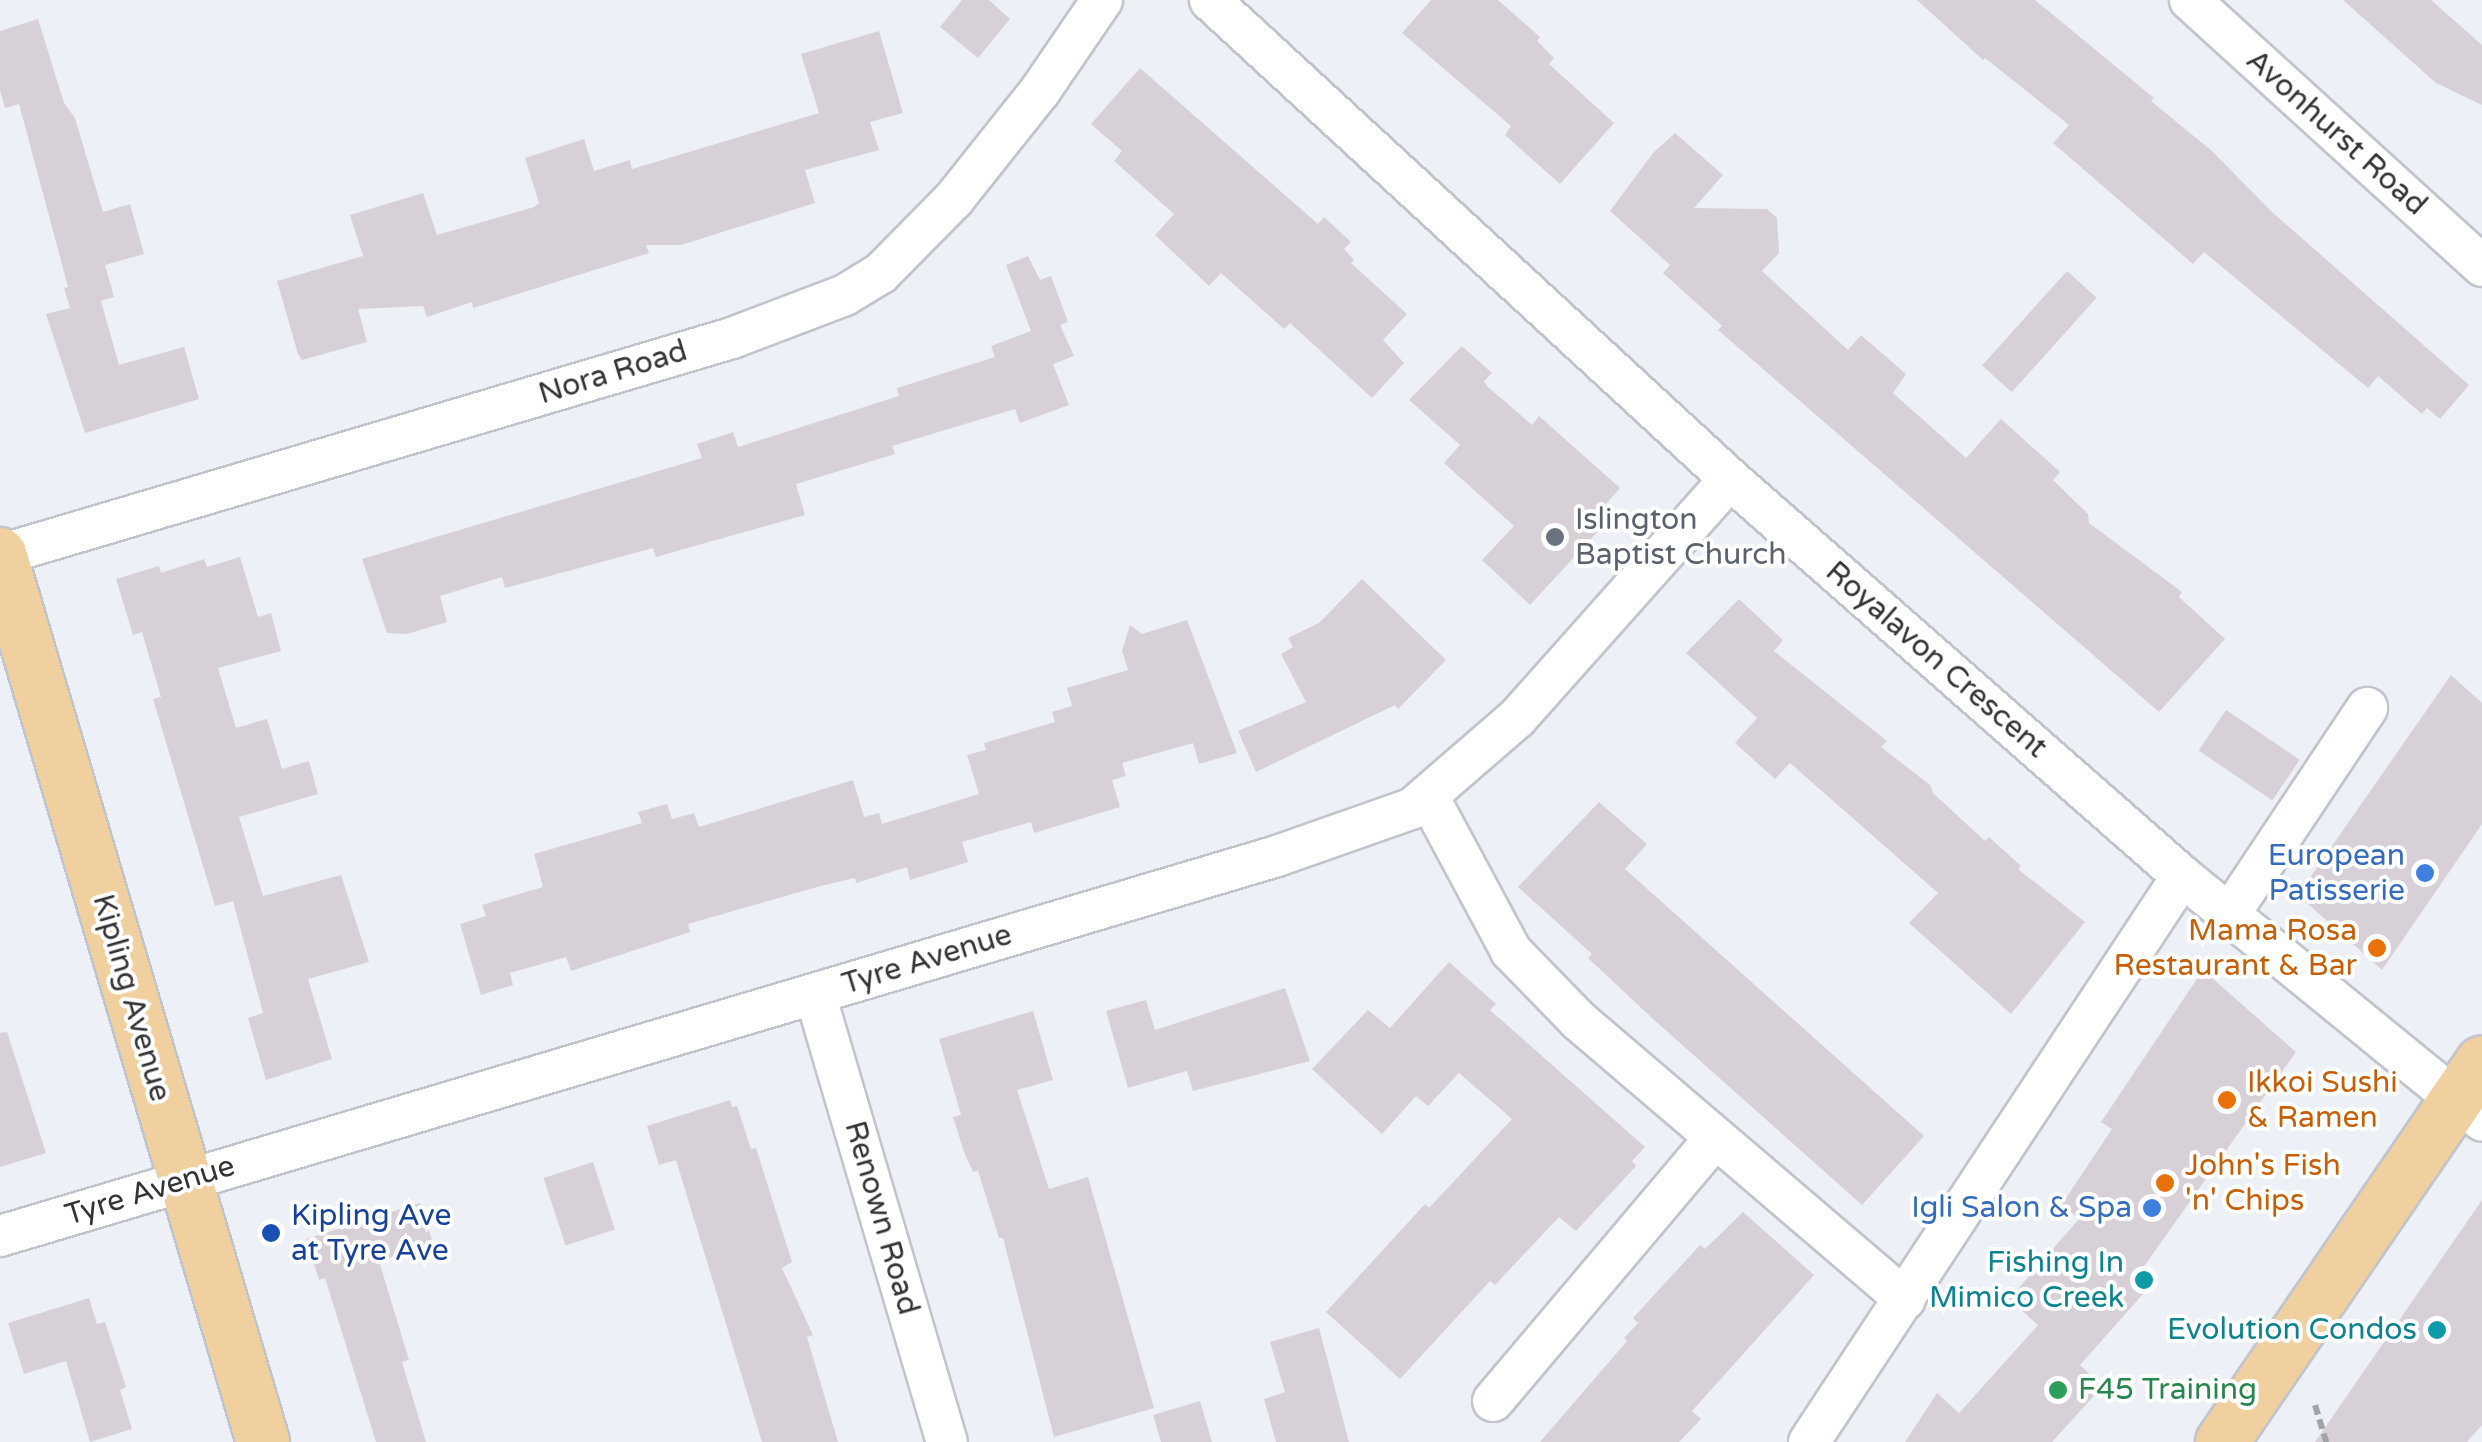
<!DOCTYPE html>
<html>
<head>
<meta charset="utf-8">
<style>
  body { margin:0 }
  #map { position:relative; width:2482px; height:1442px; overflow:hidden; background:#eef0f7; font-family:"Varela Round",sans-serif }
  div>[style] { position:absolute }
  .building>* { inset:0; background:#d7d1d7; transform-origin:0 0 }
  .path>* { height:6px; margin-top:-3px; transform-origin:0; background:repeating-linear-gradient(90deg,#a2a3a9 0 10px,transparent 0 15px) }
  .roads { filter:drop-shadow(2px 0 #c2c4cb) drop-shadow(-2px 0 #c2c4cb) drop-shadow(0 2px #c2c4cb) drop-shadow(0 -2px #c2c4cb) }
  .minor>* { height:40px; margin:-20px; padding:0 20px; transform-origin:20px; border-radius:20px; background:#fff }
  .major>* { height:52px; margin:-26px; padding:0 26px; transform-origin:26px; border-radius:26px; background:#f1d0a0 }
  .dots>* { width:28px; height:28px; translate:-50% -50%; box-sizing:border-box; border:5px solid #fff; border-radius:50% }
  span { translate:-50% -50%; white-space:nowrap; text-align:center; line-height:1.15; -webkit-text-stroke:8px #fff; paint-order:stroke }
  .street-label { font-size:30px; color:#333336 }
  .worship-label { font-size:30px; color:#5b616d }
  .left { translate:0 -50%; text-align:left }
  .shop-label { font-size:30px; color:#366cbe }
  .right { translate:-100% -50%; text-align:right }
  .food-label { font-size:30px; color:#c56008 }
  .transit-label { font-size:30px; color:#164399 }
  .culture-label { font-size:30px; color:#0d838f }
  .leisure-label { font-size:30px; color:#27864d }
</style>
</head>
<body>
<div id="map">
  <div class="building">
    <div style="clip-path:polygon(962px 0,989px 0,1010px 19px,978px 58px,940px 27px)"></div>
    <div style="clip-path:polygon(1431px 0,1498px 0,1540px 37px,1537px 41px,1554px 58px,1549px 64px,1614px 123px,1560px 184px,1505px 135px,1511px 126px,1402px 33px)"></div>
    <div style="clip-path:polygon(1917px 0,2035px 0,2154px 98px,2151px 101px,2212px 151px,2272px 212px,2469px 385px,2440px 419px,2427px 408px,2422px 414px,2378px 376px,2368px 388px,2204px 252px,2193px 264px,2053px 143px,2069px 125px,1985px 58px,1983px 60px)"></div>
    <div style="clip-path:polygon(2343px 0,2431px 0,2482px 45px,2482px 105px,2436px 83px)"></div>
    <div style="clip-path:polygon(38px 19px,64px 103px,75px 118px,103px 212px,130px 204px,144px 254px,105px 265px,114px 297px,101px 301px,119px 365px,184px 347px,199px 399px,85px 433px,46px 314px,70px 308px,64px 288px,68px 287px,19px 104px,5px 108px,0 90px,0 31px)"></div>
    <div style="clip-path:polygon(879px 31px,903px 113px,870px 122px,879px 150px,805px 170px,815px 203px,681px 245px,646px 245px,649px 253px,473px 308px,472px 302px,427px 317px,423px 306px,358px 309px,367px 342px,302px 360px,298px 354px,277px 281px,363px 256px,350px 215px,423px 193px,437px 235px,534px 207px,539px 203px,525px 158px,584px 139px,594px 171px,630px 160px,632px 169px,819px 113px,801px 54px)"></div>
    <div style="clip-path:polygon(1140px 68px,1318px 224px,1324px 217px,1351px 242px,1344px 249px,1354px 260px,1351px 263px,1407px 314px,1383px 340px,1404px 363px,1372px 398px,1290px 323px,1284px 329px,1221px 273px,1209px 286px,1155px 235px,1174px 214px,1114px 161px,1122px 151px,1091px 124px)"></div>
    <div style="clip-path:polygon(1675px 133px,1723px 175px,1694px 208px,1767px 209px,1777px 218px,1779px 253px,1762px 271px,1848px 350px,1861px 335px,1906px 374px,1893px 393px,1966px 458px,2001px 419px,2060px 472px,2053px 480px,2088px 514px,2089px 523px,2182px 592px,2179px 597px,2225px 639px,2159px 712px,1718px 330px,1722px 326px,1663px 273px,1670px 265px,1610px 211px,1653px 153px)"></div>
    <div style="clip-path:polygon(1028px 256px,1040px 280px,1051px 276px,1068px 322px,1060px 325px,1074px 356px,1053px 364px,1069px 405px,1020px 423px,1015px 409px,892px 446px,895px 454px,796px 484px,805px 515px,656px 557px,653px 548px,505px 588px,502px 577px,440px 596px,447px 622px,407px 634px,387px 633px,362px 559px,702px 458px,697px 444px,733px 432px,738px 447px,899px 396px,897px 388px,995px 357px,991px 346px,1031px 331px,1006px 265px)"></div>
    <div style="left:2067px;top:271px;width:40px;height:127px;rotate:42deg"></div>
    <div style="clip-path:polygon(1462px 346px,1492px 373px,1484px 381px,1487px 386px,1532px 425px,1539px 416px,1620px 488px,1606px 504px,1616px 512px,1530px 605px,1482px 560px,1514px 526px,1444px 463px,1460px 445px,1409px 400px)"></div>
    <div style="clip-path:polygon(240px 557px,258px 617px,271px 613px,281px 651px,218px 668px,236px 728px,267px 719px,282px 769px,309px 761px,318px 794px,239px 817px,263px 896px,341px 875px,369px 962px,308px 979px,332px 1059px,266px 1080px,248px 1018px,263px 1013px,233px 901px,215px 906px,153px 699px,161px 697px,142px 632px,133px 635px,116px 579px,159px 566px,161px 573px,204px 559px,207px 567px)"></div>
    <div style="clip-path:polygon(1362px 579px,1446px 660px,1398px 709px,1395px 705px,1256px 772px,1238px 731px,1306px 702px,1281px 654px,1293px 647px,1288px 638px,1319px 623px)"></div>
    <div style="clip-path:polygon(1739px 599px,1783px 640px,1774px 651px,1887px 741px,1881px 747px,1930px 785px,1933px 793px,1985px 841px,1989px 837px,2021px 866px,2018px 869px,2085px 922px,2011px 1014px,1909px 923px,1938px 893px,1790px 763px,1775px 779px,1735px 743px,1757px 718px,1686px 653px)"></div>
    <div style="clip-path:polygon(1187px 620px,1237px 753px,1199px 764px,1193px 743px,1122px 763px,1126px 776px,1112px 780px,1120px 807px,1034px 833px,1031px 822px,962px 842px,968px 862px,910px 880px,907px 867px,856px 883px,855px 878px,821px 886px,688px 924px,690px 932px,571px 971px,566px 957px,510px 973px,513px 985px,481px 995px,460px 924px,486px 916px,482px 905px,543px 887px,534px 854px,642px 823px,638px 812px,667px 804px,672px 819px,694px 813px,699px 827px,853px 780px,864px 817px,879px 813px,882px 824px,979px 794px,967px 755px,986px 750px,984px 743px,1055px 722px,1052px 712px,1072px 706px,1067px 688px,1128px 670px,1122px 651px,1130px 625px,1142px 634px)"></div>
    <div style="clip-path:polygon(2451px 675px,2482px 703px,2482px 824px,2382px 970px,2298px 895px)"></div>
    <div style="left:2226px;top:710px;width:89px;height:49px;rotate:34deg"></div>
    <div style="clip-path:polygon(1599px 802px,1647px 844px,1625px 869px,1924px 1136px,1862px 1205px,1652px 1018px,1588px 958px,1592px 954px,1518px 887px)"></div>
    <div style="clip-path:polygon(1449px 962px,1496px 1004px,1490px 1010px,1645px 1147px,1632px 1161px,1636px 1166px,1576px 1231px,1559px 1217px,1495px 1285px,1490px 1281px,1400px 1379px,1326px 1312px,1425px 1204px,1429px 1208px,1512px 1119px,1459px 1073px,1428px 1106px,1416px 1096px,1382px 1134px,1312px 1069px,1368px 1010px,1390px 1028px)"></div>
    <div style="clip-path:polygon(2203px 970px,2296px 1052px,2140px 1272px,2152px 1284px,2080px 1365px,2103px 1386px,2052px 1442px,1905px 1442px,1937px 1393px,1959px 1413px,2038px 1325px,2009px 1299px,2079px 1219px,2062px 1204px,2112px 1129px,2101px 1122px)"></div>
    <div style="clip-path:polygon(1285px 988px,1310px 1061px,1193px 1091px,1187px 1071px,1128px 1088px,1106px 1011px,1146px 1000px,1155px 1030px)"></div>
    <div style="clip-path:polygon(1033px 1011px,1053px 1080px,1017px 1090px,1049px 1189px,1088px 1177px,1154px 1408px,1054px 1437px,1003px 1238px,999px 1238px,978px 1171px,973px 1172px,964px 1152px,953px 1117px,961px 1115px,939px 1039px)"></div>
    <div style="clip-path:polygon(7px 1032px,46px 1153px,0 1167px,0 1033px)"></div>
    <div style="clip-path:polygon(730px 1100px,732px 1107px,737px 1106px,751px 1149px,756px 1148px,792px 1262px,782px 1268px,813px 1335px,807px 1337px,838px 1442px,762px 1442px,676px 1160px,659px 1165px,647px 1126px)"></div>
    <div style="left:593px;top:1162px;width:71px;height:52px;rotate:72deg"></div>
    <div style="clip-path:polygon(2482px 1200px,2482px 1425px,2467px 1442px,2315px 1442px)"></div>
    <div style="clip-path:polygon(420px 1203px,433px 1243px,379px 1261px,409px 1360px,402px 1362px,426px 1442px,376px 1442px,325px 1278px,319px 1280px,306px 1239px)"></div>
    <div style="clip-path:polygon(1743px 1212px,1814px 1275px,1692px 1411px,1701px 1419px,1679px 1442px,1540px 1442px,1627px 1341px,1624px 1338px,1638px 1323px,1633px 1318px,1700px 1245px,1705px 1249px)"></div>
    <div style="clip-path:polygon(89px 1298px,97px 1324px,105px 1322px,126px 1387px,120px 1390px,132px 1429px,90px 1442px,66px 1361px,24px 1374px,8px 1323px)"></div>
    <div style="clip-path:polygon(1319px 1328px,1349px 1442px,1276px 1442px,1264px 1399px,1285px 1392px,1270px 1342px)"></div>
    <div style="clip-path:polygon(1200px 1401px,1212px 1442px,1161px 1442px,1153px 1415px)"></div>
  </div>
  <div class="path">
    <div style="left:2315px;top:1405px;width:39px;rotate:73deg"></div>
  </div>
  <div class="roads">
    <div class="minor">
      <div style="left:1210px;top:0;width:707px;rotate:42.65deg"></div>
      <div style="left:1730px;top:479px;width:602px;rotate:41.29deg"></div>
      <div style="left:2182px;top:876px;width:387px;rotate:39.2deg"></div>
      <div style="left:2190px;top:0;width:395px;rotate:42.3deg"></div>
      <div style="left:0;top:555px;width:763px;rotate:-16.51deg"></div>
      <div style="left:732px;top:338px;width:121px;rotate:-20.8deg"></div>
      <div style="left:845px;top:295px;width:42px;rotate:-31.4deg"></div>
      <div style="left:881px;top:273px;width:104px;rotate:-45.4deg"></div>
      <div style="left:954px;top:199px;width:138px;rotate:-51.5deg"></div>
      <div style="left:1040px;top:91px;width:110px;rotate:-55.7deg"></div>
      <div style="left:1428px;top:796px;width:176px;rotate:61.8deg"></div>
      <div style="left:1511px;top:951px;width:96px;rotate:45.8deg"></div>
      <div style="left:1578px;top:1020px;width:430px;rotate:40.5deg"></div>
      <div style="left:2229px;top:915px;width:249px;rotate:-56.3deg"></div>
      <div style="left:815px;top:994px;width:467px;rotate:73.6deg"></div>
      <div style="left:0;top:1236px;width:1332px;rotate:-16.57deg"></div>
      <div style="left:1277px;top:856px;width:144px;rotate:-19.4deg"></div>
      <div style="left:1413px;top:808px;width:138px;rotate:-40.9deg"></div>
      <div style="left:1517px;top:718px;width:320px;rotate:-48.3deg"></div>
      <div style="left:1493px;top:1401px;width:344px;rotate:-49.8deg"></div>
      <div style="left:1809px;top:1442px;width:678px;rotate:-56.61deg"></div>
    </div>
    <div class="major">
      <div style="left:0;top:554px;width:926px;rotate:73.5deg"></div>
      <div style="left:2222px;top:1442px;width:460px;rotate:-55.6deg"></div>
    </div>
  </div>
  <div class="dots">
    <div style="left:1555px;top:537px;background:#6b7280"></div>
    <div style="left:2425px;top:873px;background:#3f7fe0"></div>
    <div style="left:2377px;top:948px;background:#e8710a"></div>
    <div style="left:2227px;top:1100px;background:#e8710a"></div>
    <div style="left:2165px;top:1183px;background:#e8710a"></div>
    <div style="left:2152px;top:1208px;background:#3f7fe0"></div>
    <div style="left:271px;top:1233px;background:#1a4fb4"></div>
    <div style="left:2144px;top:1280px;background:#0f9aa8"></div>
    <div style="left:2437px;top:1330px;background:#0f9aa8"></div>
    <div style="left:2058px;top:1390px;background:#2e9e5b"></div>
  </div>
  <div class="street-label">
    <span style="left:2336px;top:133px;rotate:42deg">Avonhurst Road</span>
    <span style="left:613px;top:373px;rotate:-17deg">Nora Road</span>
    <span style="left:1936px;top:660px;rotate:41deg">Royalavon Crescent</span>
    <span style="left:927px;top:960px;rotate:-17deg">Tyre Avenue</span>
    <span style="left:131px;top:998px;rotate:74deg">Kipling Avenue</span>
    <span style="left:150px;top:1191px;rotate:-17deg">Tyre Avenue</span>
    <span style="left:881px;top:1218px;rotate:74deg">Renown Road</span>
  </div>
  <div class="worship-label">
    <span class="left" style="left:1575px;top:537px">Islington<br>Baptist Church</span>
  </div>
  <div class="shop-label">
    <span class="right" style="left:2405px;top:873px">European<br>Patisserie</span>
    <span class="right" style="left:2132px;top:1208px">Igli Salon &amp; Spa</span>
  </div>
  <div class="food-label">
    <span class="right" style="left:2357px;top:948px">Mama Rosa<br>Restaurant &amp; Bar</span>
    <span class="left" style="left:2247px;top:1100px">Ikkoi Sushi<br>&amp; Ramen</span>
    <span class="left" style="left:2185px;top:1183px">John's Fish<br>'n' Chips</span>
  </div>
  <div class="transit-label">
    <span class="left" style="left:291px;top:1233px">Kipling Ave<br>at Tyre Ave</span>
  </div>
  <div class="culture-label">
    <span class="right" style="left:2124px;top:1280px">Fishing In<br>Mimico Creek</span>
    <span class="right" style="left:2417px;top:1330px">Evolution Condos</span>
  </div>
  <div class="leisure-label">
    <span class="left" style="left:2078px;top:1390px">F45 Training</span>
  </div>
</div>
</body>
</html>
